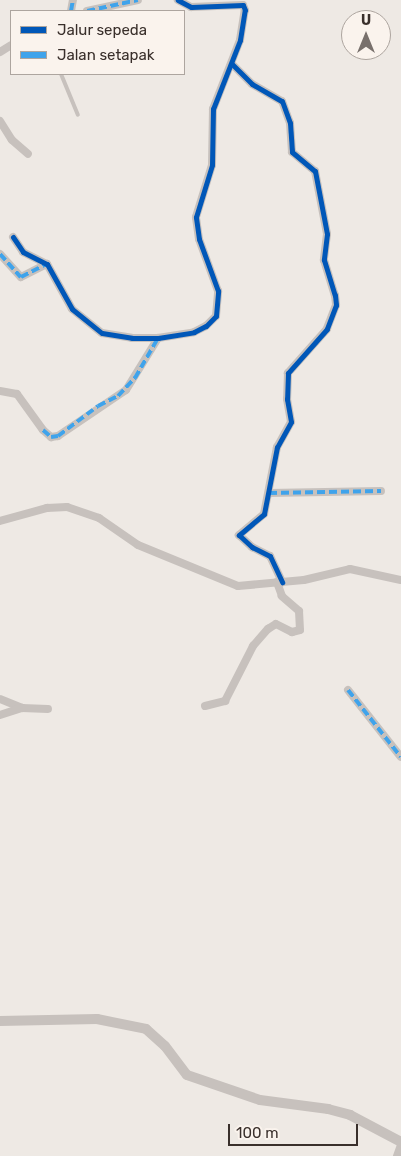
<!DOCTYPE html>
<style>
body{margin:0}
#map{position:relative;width:401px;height:1156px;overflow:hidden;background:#eee9e4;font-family:Rubik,sans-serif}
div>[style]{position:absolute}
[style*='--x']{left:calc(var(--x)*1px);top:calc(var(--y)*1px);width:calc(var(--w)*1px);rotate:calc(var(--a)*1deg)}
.service>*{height:4px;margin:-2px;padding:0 2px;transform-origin:2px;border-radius:2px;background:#c7c1bd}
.minor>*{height:8px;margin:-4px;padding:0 4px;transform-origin:4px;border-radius:4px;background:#c7c1bd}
.tertiary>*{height:10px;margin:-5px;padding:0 5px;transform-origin:5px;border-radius:5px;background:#c7c1bd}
.quiet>*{height:4px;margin-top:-2px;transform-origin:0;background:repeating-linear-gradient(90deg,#3fa3eb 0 8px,transparent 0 12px)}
.cycleway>*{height:5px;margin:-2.5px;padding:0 2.5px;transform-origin:2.5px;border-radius:2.5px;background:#0057b8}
span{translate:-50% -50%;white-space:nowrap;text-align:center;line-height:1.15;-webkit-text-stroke:4.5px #faf3ed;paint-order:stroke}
.legend{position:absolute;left:10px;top:10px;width:175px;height:65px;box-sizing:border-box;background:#faf3ed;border:1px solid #ada59f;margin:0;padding:6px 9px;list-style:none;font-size:15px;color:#392f2b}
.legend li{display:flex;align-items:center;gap:10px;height:25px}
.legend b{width:25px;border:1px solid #ada59f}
.north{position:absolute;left:341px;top:10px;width:50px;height:50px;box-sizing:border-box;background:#faf3ed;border:1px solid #ada59f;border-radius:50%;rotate:0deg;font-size:14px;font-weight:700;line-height:20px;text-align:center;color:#392f2b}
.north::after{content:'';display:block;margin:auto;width:18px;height:22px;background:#78706c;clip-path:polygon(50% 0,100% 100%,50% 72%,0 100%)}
.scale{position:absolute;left:228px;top:1124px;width:130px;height:22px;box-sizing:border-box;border:2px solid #392f2b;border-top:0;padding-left:6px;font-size:15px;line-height:18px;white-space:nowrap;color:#392f2b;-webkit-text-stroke:4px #faf3ed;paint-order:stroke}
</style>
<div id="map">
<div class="service">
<div style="--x:61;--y:74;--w:44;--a:67.5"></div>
</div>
<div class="minor">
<div style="--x:71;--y:11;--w:11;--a:-80"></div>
<div style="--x:87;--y:11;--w:52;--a:-12.2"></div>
<div style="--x:0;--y:52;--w:13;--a:-32"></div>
<div style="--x:232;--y:64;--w:28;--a:45"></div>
<div style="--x:252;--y:84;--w:34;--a:30"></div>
<div style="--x:282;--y:101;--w:23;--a:70"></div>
<div style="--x:290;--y:123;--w:29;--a:86"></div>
<div style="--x:292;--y:152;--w:30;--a:40"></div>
<div style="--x:315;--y:171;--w:64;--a:79.2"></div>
<div style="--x:327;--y:234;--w:26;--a:97"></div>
<div style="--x:324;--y:260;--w:37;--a:73"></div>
<div style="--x:335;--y:295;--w:10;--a:84"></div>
<div style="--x:336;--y:305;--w:26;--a:111"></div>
<div style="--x:327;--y:329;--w:59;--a:131.6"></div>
<div style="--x:288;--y:373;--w:26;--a:92"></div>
<div style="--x:287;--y:399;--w:23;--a:80"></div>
<div style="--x:291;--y:422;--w:29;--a:119"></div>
<div style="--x:277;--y:447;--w:68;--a:101"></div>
<div style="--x:264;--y:514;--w:33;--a:140"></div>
<div style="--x:239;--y:535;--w:18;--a:43"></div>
<div style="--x:252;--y:547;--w:20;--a:27"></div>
<div style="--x:270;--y:556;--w:29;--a:65"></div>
<div style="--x:0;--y:121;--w:22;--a:58"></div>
<div style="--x:12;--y:140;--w:21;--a:41"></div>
<div style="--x:13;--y:237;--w:18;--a:56"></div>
<div style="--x:23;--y:252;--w:27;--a:27"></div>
<div style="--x:47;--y:264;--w:51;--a:60.9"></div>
<div style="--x:72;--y:309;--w:38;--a:39"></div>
<div style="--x:102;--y:333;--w:30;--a:9"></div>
<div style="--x:132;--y:338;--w:26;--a:0"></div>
<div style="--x:158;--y:338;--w:36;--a:-9"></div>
<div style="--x:194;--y:332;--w:13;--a:-27"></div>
<div style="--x:206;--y:326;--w:14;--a:-45"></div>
<div style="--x:216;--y:316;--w:25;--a:-85"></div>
<div style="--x:218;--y:291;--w:55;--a:-110.1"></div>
<div style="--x:199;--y:239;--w:22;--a:-98"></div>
<div style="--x:196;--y:217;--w:54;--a:-72.9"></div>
<div style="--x:212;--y:165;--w:56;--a:-89"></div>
<div style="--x:213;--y:109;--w:74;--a:-68.6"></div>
<div style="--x:240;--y:40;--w:30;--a:-81"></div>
<div style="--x:245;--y:10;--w:5;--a:-112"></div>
<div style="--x:243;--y:5;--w:52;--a:177.8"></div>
<div style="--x:191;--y:7;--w:15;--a:-152"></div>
<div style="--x:0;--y:254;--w:31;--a:48"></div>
<div style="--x:21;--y:277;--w:29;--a:-27"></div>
<div style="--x:0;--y:391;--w:17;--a:10"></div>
<div style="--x:17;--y:394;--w:44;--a:54.2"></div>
<div style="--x:43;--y:430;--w:11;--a:41"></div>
<div style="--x:51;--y:437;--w:7;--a:-8"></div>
<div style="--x:58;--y:436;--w:82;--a:-34.1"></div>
<div style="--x:126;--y:390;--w:61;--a:-58.4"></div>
<div style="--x:269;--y:493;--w:112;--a:-1"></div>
<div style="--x:0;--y:521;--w:49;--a:-15.5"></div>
<div style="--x:47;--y:508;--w:20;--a:-3"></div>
<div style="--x:67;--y:507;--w:34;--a:19"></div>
<div style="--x:99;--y:518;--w:47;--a:34.7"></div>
<div style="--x:138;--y:545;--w:108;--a:22.3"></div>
<div style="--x:238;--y:586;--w:66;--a:-5.2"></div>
<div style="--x:304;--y:580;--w:47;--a:-13.4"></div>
<div style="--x:350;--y:569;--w:52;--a:12.2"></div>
<div style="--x:348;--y:690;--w:85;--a:51.7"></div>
<div style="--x:0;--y:699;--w:24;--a:22"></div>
<div style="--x:22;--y:708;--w:26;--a:2"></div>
<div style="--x:205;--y:706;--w:21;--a:-14"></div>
<div style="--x:225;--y:701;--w:62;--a:-63"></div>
<div style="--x:253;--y:646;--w:23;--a:-49"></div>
<div style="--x:268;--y:629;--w:9;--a:-32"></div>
<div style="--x:276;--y:624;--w:18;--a:27"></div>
<div style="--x:292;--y:632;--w:8;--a:-14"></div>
<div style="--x:300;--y:630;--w:19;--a:-93"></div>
<div style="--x:299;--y:611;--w:23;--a:-139"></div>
<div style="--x:282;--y:596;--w:15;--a:-110"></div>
<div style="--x:0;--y:715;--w:23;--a:-18"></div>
<div style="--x:397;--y:1156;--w:12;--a:-70"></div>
</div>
<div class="tertiary">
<div style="--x:0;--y:1021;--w:97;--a:-1.2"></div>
<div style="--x:97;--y:1019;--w:50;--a:11.5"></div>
<div style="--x:146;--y:1029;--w:25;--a:42"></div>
<div style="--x:165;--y:1046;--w:36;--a:53"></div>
<div style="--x:187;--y:1075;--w:77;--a:18.9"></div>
<div style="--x:260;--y:1100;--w:69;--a:7.5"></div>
<div style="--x:328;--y:1109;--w:23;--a:15"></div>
<div style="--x:350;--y:1115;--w:58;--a:27.9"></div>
</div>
<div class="quiet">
<div style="--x:71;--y:11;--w:11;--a:-80"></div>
<div style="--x:87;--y:11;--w:52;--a:-12.2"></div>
<div style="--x:0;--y:254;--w:31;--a:48"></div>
<div style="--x:21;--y:277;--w:29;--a:-27"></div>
<div style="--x:43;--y:430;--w:11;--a:41"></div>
<div style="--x:51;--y:437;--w:7;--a:-8"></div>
<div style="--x:58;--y:436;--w:50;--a:-36.9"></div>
<div style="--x:98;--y:406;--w:22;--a:-27"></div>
<div style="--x:118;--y:396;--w:25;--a:-47"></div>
<div style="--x:135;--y:378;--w:46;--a:-60.1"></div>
<div style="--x:269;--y:493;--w:112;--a:-1"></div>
<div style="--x:348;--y:690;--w:85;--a:51.7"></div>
</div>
<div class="cycleway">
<div style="--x:232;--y:64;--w:28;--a:45"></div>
<div style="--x:252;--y:84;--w:34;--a:30"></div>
<div style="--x:282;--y:101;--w:23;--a:70"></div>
<div style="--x:290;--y:123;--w:29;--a:86"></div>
<div style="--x:292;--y:152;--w:30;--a:40"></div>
<div style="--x:315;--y:171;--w:64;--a:79.2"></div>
<div style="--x:327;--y:234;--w:26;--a:97"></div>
<div style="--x:324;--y:260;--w:37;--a:73"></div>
<div style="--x:335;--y:295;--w:10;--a:84"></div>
<div style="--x:336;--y:305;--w:26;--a:111"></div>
<div style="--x:327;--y:329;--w:59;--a:131.6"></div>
<div style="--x:288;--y:373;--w:26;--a:92"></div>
<div style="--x:287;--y:399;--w:23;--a:80"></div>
<div style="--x:291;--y:422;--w:29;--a:119"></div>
<div style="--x:277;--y:447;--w:68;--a:101"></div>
<div style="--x:264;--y:514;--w:33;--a:140"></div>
<div style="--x:239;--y:535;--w:18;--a:43"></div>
<div style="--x:252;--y:547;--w:20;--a:27"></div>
<div style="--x:270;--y:556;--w:29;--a:65"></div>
<div style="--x:13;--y:237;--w:18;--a:56"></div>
<div style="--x:23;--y:252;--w:27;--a:27"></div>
<div style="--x:47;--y:264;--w:51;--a:60.9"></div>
<div style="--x:72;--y:309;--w:38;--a:39"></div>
<div style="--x:102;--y:333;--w:30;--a:9"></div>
<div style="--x:132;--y:338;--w:26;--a:0"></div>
<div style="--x:158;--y:338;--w:36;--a:-9"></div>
<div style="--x:194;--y:332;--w:13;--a:-27"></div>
<div style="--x:206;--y:326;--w:14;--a:-45"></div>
<div style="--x:216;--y:316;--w:25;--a:-85"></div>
<div style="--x:218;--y:291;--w:55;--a:-110.1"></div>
<div style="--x:199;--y:239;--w:22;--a:-98"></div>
<div style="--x:196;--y:217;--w:54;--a:-72.9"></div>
<div style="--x:212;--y:165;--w:56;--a:-89"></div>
<div style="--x:213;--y:109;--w:74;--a:-68.6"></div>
<div style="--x:240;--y:40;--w:30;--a:-81"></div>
<div style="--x:245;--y:10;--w:5;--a:-112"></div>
<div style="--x:243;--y:5;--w:52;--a:177.8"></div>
<div style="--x:191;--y:7;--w:15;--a:-152"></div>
</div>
<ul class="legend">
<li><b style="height:6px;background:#0057b8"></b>Jalur sepeda</li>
<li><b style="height:6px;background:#3fa3eb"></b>Jalan setapak</li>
</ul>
<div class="north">U</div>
<div class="scale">100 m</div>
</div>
